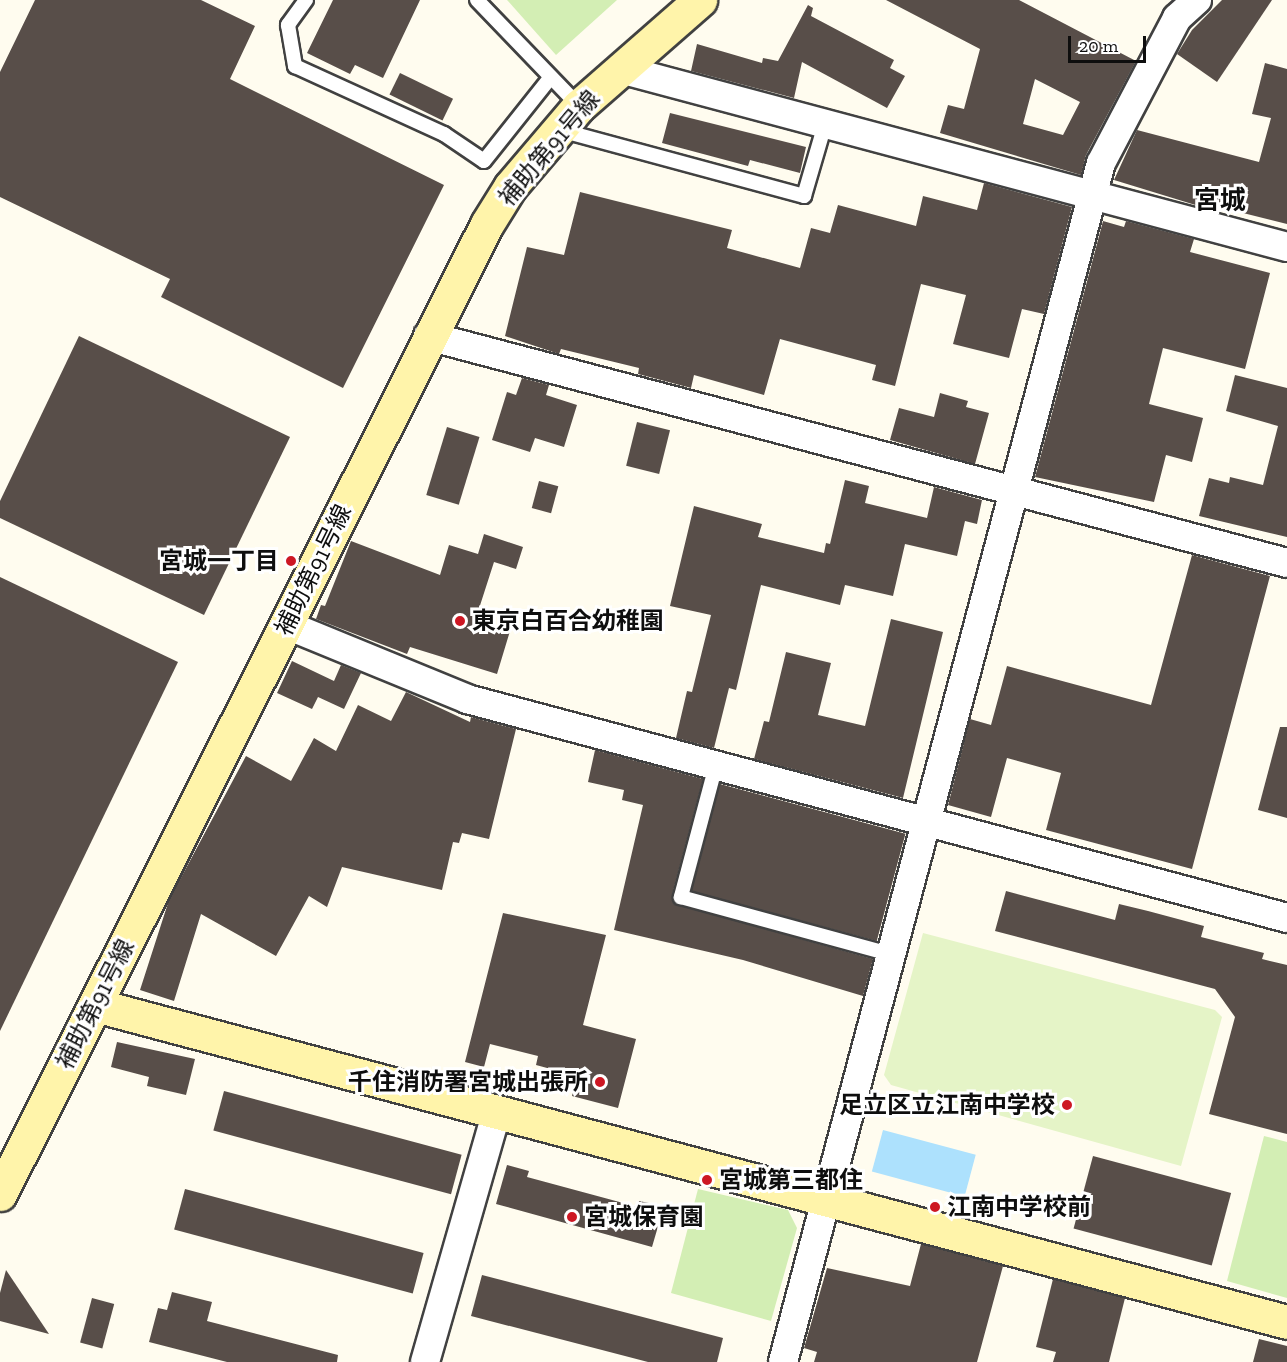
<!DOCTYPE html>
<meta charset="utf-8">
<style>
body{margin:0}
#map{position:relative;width:1287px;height:1362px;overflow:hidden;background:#fffcef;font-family:"Zilla Slab","Noto Sans JP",serif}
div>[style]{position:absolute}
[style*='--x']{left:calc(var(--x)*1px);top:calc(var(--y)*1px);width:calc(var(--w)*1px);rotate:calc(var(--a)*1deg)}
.green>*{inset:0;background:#d3eeb4}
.pitch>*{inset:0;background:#e5f4c7}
.water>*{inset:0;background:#ade1fd;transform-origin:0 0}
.building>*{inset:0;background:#584e49;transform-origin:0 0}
.roads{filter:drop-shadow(2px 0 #414141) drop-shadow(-2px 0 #414141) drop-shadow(0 2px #414141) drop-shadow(0 -2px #414141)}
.lane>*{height:14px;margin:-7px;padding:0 7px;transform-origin:7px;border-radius:7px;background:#fff}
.street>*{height:28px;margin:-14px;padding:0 14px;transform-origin:14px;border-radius:14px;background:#fff}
.secondary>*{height:33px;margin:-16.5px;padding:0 16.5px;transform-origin:16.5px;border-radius:16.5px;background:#fff4aa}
.dots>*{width:16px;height:16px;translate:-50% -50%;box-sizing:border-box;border:3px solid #fff;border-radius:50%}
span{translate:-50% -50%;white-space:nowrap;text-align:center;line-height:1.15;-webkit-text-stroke:6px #fff;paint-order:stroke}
.street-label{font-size:24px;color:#0e0e0e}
.poi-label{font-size:24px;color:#0e0e0e;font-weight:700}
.right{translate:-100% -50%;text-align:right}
.left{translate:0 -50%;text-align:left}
.neighbourhood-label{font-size:26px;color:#0e0e0e;font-weight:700}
.scale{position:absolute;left:1068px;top:36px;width:78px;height:27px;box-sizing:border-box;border:3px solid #0e0e0e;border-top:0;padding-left:8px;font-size:18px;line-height:21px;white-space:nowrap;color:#0e0e0e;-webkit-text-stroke:4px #fff;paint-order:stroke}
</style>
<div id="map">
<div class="green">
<div style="clip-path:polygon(507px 0,617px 0,556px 55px)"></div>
<div style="clip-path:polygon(1264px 1136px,1287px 1142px,1287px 1298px,1227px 1281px)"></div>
<div style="clip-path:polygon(698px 1189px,788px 1210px,797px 1228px,771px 1321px,671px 1293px)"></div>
</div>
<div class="pitch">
<div style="clip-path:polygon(923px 933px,1215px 1010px,1222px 1017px,1181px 1166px,891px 1085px,884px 1075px)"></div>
</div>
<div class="water">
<div style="left:883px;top:1130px;width:96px;height:43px;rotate:15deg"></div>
</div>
<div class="building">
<div style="clip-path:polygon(35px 0,201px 0,255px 26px,230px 79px,444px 185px,343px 388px,161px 297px,170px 279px,0 197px,0 72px)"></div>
<div style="clip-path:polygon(333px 0,420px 0,383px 78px,355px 65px,350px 74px,307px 53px)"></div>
<div style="clip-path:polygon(evenodd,886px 0,1019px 0,1136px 61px,1086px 155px,1081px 175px,940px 133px,948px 105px,964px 109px,980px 49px,886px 0,1035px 79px,1080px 102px,1063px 135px,1023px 124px,1035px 79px)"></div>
<div style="clip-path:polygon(1222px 0,1272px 0,1217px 82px,1177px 54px,1192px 30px)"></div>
<div style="clip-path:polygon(808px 5px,813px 8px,811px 16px,894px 60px,890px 68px,905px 76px,887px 108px,802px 62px,794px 98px,691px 71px,697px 44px,762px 63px,763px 58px,778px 61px)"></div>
<div style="clip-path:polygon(1265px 63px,1287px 69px,1287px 224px,1203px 203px,1202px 207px,1114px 180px,1137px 130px,1259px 162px,1271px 118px,1252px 114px)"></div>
<div style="left:400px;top:73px;width:59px;height:24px;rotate:26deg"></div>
<div style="clip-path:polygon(670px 113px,806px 147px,800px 173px,750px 160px,748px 166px,662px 143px)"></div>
<div style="clip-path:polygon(984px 183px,1072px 207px,1044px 314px,1022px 309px,1009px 358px,953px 344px,966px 295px,921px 284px,895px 386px,872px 380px,876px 365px,780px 339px,764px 395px,694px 375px,691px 388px,638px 374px,639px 368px,561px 349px,559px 354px,505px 336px,527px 247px,564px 255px,580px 192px,732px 230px,727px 248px,800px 268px,811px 228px,830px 233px,838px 205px,916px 226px,923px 196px,977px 210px)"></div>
<div style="clip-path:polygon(1103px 221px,1124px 227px,1126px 221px,1194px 239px,1190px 252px,1270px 273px,1245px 369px,1163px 348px,1149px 404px,1203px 418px,1192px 462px,1166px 455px,1154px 502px,1035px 477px)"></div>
<div style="clip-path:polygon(79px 336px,290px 437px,204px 615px,0 518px,0 501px)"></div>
<div style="clip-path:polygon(1235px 375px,1287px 388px,1287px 537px,1199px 516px,1209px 478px,1229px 483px,1230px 477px,1263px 485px,1278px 426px,1226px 411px)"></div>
<div style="clip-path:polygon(522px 378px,549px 385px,546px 395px,577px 405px,564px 447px,535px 438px,530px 452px,492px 440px,507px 392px,516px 395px)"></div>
<div style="clip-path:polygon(940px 393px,968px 401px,966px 407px,989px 413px,975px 464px,890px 440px,899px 408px,934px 417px)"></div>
<div style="left:637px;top:422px;width:34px;height:45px;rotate:14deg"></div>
<div style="left:447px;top:427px;width:34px;height:71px;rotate:17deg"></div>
<div style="clip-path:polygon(845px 480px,869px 486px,865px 503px,927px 518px,934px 487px,982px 500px,977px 524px,965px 521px,957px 556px,905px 544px,893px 596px,845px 585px,840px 605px,761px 585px,736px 690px,729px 688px,714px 748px,676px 738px,687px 691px,692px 692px,711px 615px,670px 606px,694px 506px,762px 524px,758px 537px,824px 553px,826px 543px,830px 544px)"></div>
<div style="left:539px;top:481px;width:20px;height:28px;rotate:15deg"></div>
<div style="clip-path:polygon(484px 534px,523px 547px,516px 569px,494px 562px,475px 621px,510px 631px,497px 674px,410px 647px,407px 654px,316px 619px,321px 605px,325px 606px,351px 541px,440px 575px,449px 545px,478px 554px)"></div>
<div style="clip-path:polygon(1192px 555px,1270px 576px,1192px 869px,1046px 830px,1061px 773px,1007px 758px,991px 817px,948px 805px,970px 719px,991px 725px,1007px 666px,1151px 705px)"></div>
<div style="clip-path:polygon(0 577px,178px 662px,0 1031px)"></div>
<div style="clip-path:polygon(891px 619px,943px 632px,903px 798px,754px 759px,764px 721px,769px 722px,786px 652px,831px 663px,818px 715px,865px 726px)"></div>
<div style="clip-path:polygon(292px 661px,334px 681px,341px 665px,361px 673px,344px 709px,318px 697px,312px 709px,277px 693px)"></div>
<div style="clip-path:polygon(406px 692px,470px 722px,471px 717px,516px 729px,489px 839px,462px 833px,459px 843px,453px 842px,442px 890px,342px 867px,327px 907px,309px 896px,276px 956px,201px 914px,174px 1001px,140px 990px,169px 900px,246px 756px,291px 781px,314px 738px,336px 751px,358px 705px,391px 721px)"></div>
<div style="clip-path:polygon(1280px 727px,1287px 727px,1287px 818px,1258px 810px)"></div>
<div style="clip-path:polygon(595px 750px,703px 779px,672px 895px,675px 904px,873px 959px,863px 996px,743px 960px,614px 930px,643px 805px,622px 800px,624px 790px,588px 782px)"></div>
<div style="left:720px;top:784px;width:192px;height:111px;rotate:15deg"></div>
<div style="clip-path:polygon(1006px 891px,1115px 920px,1119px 904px,1148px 911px,1204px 926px,1201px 937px,1264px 953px,1262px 959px,1287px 965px,1287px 1134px,1209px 1114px,1235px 1017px,1215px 989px,995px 931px)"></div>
<div style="clip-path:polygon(503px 913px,606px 935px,583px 1025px,636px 1039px,618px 1108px,572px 1096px,577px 1076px,536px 1065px,538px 1056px,490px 1044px,484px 1067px,465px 1062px)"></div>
<div style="clip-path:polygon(117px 1042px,195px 1059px,186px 1095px,147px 1086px,149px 1077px,111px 1067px)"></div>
<div style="left:224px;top:1091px;width:246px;height:41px;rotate:15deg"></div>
<div style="left:1093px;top:1156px;width:143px;height:75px;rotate:15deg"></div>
<div style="clip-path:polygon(507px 1165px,529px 1171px,527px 1177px,638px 1207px,639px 1201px,664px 1206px,652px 1247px,496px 1204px)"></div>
<div style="left:185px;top:1189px;width:247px;height:42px;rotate:15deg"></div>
<div style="clip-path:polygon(921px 1244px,1003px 1266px,977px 1362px,814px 1362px,817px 1352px,804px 1348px,827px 1268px,910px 1286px)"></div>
<div style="clip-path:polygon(6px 1270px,49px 1334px,0 1321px,0 1293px)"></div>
<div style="clip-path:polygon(482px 1275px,723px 1338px,717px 1362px,648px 1362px,471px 1316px)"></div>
<div style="clip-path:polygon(1053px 1279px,1125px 1298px,1109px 1362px,1053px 1362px,1056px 1352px,1036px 1347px)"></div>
<div style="clip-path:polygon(172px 1292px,212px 1302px,207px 1321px,338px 1355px,337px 1362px,227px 1362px,149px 1342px,158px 1308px,167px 1310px)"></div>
<div style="left:92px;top:1298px;width:23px;height:46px;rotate:15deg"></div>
<div style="clip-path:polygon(1259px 1339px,1287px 1346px,1287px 1362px,1253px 1362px)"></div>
</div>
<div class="roads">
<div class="lane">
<div style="--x:306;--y:0;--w:31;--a:126"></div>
<div style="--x:288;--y:25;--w:42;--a:80.3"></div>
<div style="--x:295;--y:66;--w:164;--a:24.5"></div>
<div style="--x:444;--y:134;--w:48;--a:34"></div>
<div style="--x:484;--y:161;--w:106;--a:-51.5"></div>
<div style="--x:477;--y:0;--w:147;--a:46.1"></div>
<div style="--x:560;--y:130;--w:253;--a:15.1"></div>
<div style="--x:804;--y:196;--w:75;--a:-73.7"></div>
<div style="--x:716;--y:765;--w:137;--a:104.9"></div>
<div style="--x:681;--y:897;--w:216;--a:15.3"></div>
</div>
<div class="street">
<div style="--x:620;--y:69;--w:690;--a:14.94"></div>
<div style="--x:428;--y:336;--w:888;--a:14.8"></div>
<div style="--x:287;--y:625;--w:195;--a:22.3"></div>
<div style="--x:467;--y:699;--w:849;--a:14.95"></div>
<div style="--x:425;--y:1362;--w:261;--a:-74"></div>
<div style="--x:783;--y:1362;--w:1240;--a:-75.15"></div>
<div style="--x:1101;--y:163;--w:164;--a:-62.3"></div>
<div style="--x:1177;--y:18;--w:27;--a:-42"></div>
</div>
<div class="secondary">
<div style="--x:95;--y:1005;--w:1233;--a:14.89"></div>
<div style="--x:0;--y:1194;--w:1085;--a:-63.34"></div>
<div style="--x:487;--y:224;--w:44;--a:-58.1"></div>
<div style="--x:510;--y:187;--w:106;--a:-49.6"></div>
<div style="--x:579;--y:106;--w:161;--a:-41.2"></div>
</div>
</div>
<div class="dots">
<div style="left:291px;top:561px;background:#cd1723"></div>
<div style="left:460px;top:621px;background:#cd1723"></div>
<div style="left:600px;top:1082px;background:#cd1723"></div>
<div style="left:1067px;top:1105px;background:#cd1723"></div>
<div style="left:707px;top:1180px;background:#cd1723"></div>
<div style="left:935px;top:1207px;background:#cd1723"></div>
<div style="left:572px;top:1217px;background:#cd1723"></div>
</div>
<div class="street-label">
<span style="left:549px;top:148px;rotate:-50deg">補助第91号線</span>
<span style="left:313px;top:570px;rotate:-64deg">補助第91号線</span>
<span style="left:95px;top:1004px;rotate:-63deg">補助第91号線</span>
</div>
<div class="poi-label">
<span class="right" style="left:279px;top:561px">宮城一丁目</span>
<span class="left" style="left:472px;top:621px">東京白百合幼稚園</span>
<span class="right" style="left:588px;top:1082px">千住消防署宮城出張所</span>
<span class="right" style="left:1055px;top:1105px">足立区立江南中学校</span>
<span class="left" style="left:719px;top:1180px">宮城第三都住</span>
<span class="left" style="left:947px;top:1207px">江南中学校前</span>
<span class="left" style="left:584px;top:1217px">宮城保育園</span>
</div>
<div class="neighbourhood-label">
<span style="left:1220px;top:201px">宮城</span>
</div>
<div class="scale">20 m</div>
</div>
